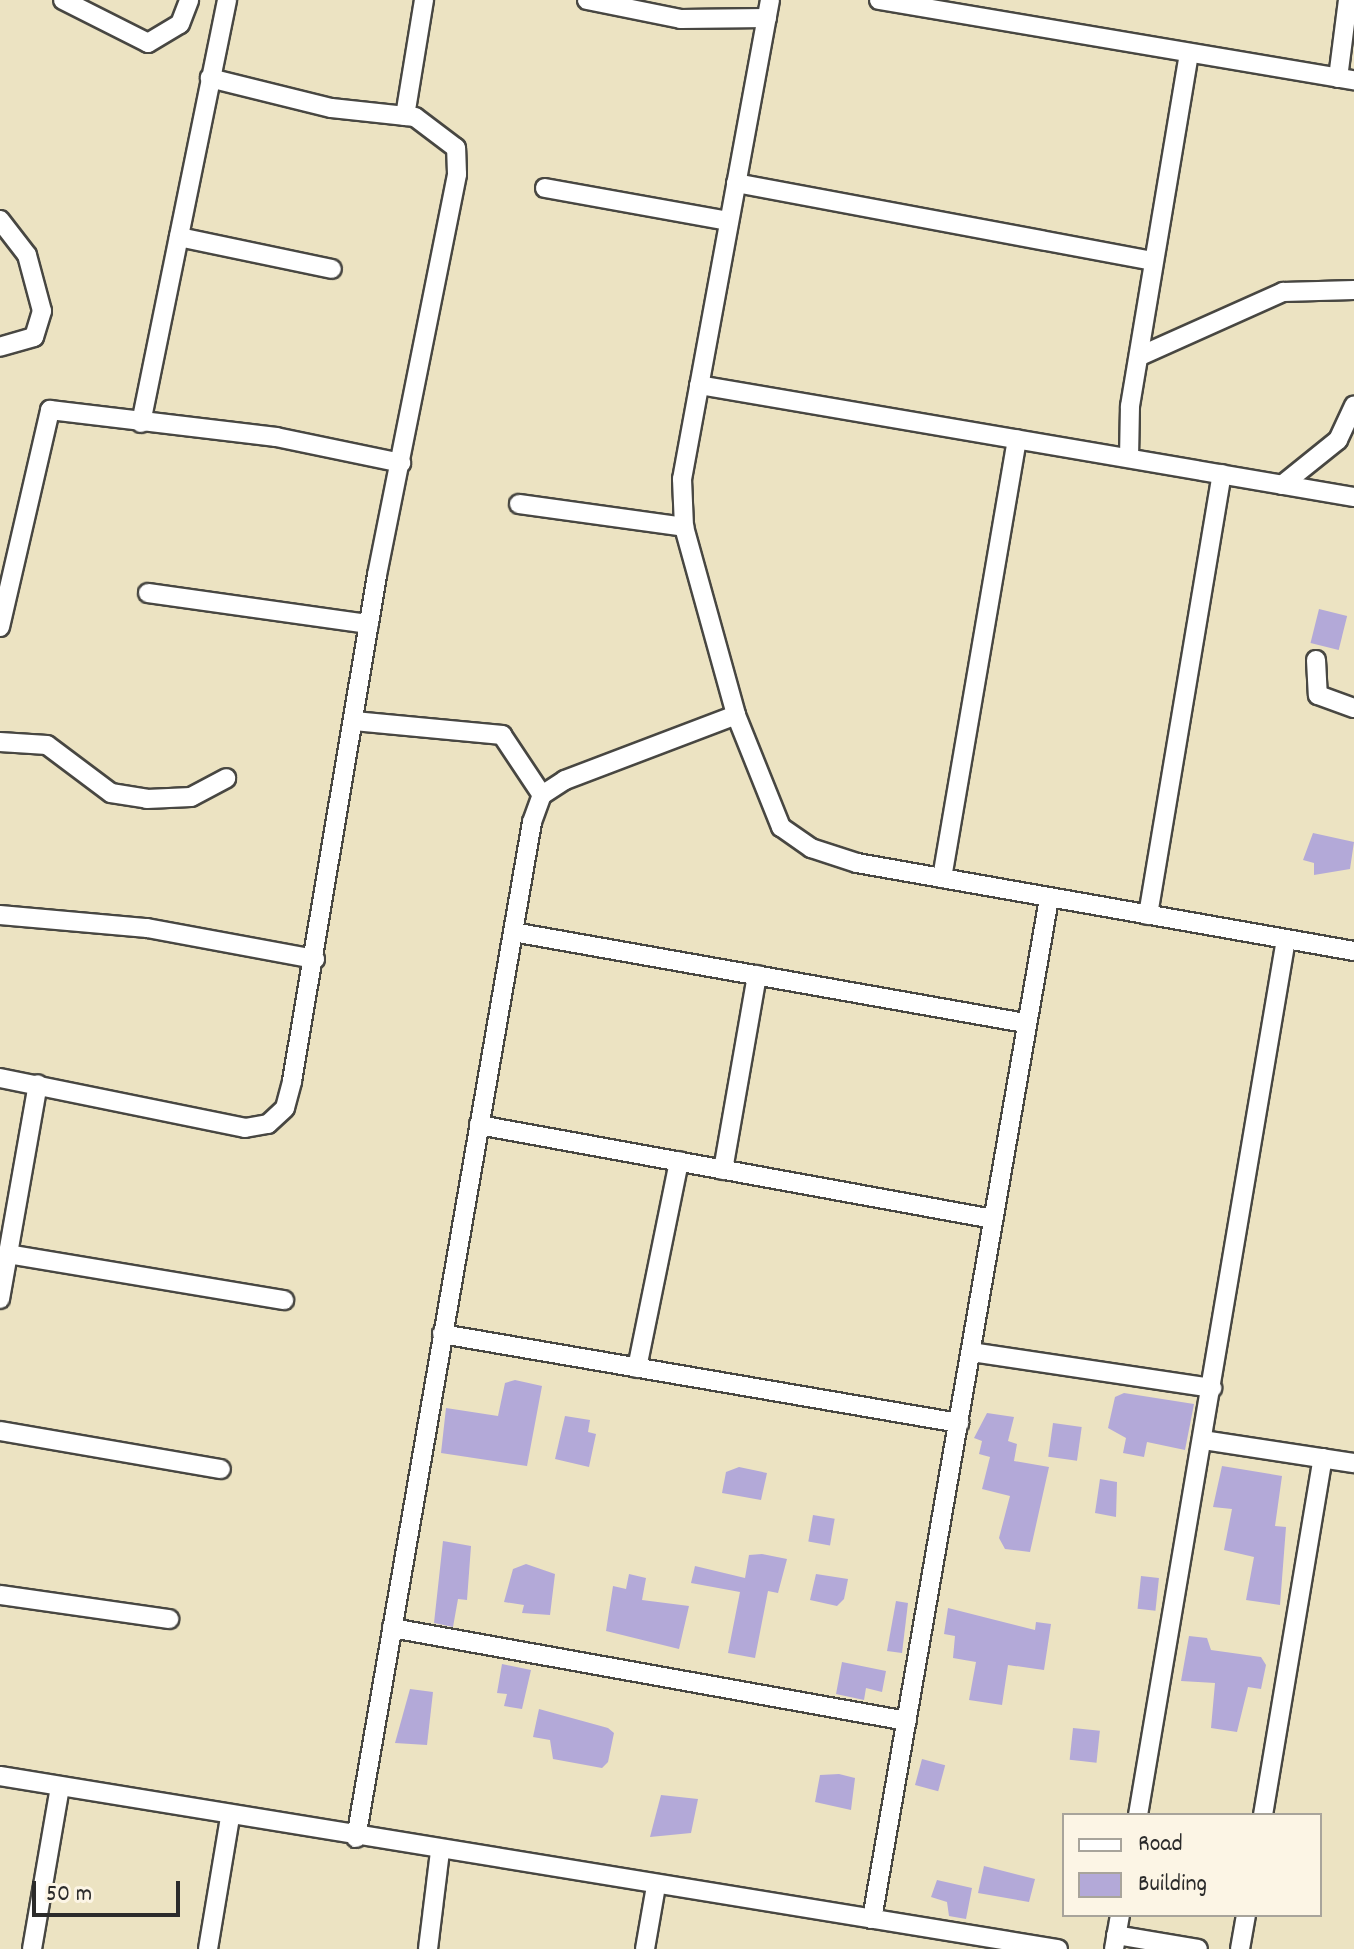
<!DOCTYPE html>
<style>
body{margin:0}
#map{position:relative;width:1354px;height:1949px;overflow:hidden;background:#ece3c2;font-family:Dekko,sans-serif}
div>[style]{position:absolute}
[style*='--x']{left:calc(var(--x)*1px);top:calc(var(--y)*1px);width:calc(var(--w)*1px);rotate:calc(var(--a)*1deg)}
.building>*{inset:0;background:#b3a9d8;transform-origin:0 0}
.roads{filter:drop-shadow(2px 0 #484742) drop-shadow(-2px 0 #484742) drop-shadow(0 2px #484742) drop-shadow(0 -2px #484742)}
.minor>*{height:18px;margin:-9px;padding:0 9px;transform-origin:9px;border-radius:9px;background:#fff}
span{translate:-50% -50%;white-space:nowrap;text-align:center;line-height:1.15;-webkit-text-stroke:8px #fcf5e5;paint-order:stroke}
.legend{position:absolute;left:1062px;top:1813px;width:260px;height:104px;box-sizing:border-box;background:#fcf5e5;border:2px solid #a8a49b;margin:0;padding:10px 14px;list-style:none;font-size:24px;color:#2b2b2b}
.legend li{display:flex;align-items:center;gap:16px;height:40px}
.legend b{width:40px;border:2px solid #a8a49b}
.scale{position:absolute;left:32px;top:1881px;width:148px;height:36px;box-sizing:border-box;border:4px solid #2b2b2b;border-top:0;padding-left:10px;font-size:24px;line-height:28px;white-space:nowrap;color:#2b2b2b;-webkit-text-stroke:6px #fcf5e5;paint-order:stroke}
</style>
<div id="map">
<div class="building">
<div style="left:1319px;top:609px;width:29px;height:35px;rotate:14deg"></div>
<div style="clip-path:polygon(1313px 833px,1354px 842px,1350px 869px,1314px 875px,1314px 863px,1303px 860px)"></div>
<div style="clip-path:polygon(515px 1380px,542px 1386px,527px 1466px,441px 1453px,446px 1408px,498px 1416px,505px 1383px)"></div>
<div style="clip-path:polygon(1124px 1393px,1194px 1404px,1185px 1450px,1147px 1442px,1144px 1457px,1123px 1453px,1126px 1438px,1108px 1428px,1115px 1397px)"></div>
<div style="clip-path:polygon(987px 1413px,1014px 1417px,1008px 1441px,1017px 1444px,1014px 1461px,1049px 1467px,1030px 1552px,1005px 1549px,999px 1538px,1010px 1496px,982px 1489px,990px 1457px,979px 1454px,982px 1441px,974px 1438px)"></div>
<div style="clip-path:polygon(565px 1416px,590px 1420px,588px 1432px,596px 1434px,589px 1467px,555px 1459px)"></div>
<div style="left:1053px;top:1423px;width:29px;height:34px;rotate:8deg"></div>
<div style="clip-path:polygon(1222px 1466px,1282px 1476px,1275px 1526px,1286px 1527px,1280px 1605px,1246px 1600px,1254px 1557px,1224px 1550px,1232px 1509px,1213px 1507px)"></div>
<div style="clip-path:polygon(739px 1467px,767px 1473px,761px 1500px,722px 1493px,726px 1472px)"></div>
<div style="clip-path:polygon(1100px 1479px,1117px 1482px,1116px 1517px,1095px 1513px)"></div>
<div style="left:813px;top:1515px;width:22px;height:27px;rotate:10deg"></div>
<div style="clip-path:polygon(443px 1541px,471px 1546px,467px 1600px,458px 1599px,453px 1627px,434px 1623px)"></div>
<div style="clip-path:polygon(762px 1554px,787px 1559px,778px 1593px,768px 1591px,755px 1658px,728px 1653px,740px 1592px,691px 1583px,695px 1566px,745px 1578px,749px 1555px)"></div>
<div style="clip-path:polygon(526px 1564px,555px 1574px,550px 1615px,522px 1613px,524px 1605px,504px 1602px,513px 1569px)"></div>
<div style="clip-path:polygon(629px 1574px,646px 1578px,642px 1600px,689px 1606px,679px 1649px,606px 1631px,613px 1586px,626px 1589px)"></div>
<div style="clip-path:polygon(816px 1574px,848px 1579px,844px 1599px,837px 1606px,810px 1600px)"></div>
<div style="left:1141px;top:1576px;width:18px;height:33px;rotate:6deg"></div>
<div style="clip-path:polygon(896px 1601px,908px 1603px,902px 1653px,887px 1651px)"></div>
<div style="clip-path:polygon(948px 1608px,1035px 1630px,1036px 1622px,1051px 1624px,1044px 1670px,1008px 1665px,1002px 1705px,969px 1700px,976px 1662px,953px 1658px,955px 1636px,944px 1634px)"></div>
<div style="clip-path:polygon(1189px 1636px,1207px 1638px,1211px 1650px,1261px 1657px,1266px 1665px,1261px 1689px,1248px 1687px,1237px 1732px,1211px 1728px,1215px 1683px,1181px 1681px)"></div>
<div style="clip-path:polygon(842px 1662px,886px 1671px,882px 1692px,866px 1688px,864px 1700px,836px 1694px)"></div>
<div style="clip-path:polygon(502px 1664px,531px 1670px,522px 1709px,504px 1706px,507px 1694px,497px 1693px)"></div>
<div style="clip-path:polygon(410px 1689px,433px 1692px,427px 1745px,395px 1743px)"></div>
<div style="clip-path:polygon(539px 1709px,608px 1728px,614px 1733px,608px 1762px,602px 1768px,553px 1759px,550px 1740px,533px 1737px)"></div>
<div style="left:1073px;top:1728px;width:27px;height:32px;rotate:6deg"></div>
<div style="left:922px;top:1759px;width:24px;height:27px;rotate:15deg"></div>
<div style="clip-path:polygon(839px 1774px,855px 1778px,851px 1810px,815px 1802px,820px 1775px)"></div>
<div style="clip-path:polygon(661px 1795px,698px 1799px,691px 1833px,650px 1837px)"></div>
<div style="clip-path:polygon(984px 1866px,1035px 1879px,1029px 1902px,978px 1893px)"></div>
<div style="clip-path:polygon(937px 1880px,972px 1888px,966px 1919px,949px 1916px,947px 1902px,931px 1897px)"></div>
</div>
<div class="roads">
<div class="minor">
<div style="--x:63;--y:0;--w:95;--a:26.8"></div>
<div style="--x:148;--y:43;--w:37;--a:-31"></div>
<div style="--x:180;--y:24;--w:26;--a:-69"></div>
<div style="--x:587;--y:0;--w:96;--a:11.4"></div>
<div style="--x:681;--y:19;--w:86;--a:-0.7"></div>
<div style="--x:770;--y:0;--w:487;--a:100.4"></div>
<div style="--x:682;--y:479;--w:48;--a:87.6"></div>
<div style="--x:684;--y:527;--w:195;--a:74.5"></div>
<div style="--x:736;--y:715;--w:121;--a:68.1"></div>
<div style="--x:781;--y:827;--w:37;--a:35"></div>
<div style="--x:811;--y:848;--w:48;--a:18.1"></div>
<div style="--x:857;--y:863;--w:505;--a:10.04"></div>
<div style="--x:879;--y:0;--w:482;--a:9.6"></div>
<div style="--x:1338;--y:78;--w:79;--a:-82.7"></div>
<div style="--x:405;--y:116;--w:118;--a:-80.7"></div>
<div style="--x:736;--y:183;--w:424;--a:10.6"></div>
<div style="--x:545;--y:188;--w:187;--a:10.2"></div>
<div style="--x:0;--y:220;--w:44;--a:52.4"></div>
<div style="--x:27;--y:255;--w:58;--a:75"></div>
<div style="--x:42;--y:311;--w:27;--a:107"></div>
<div style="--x:34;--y:337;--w:35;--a:164"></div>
<div style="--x:179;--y:237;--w:156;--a:11.8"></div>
<div style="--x:1140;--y:356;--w:157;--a:-24.1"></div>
<div style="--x:1283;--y:292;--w:71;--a:-1.6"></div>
<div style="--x:699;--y:385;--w:665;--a:9.7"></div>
<div style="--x:141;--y:423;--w:432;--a:-78.5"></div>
<div style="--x:1129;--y:458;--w:52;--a:-88.9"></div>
<div style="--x:1130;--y:406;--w:357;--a:-80.5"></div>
<div style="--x:1282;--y:485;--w:72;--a:-38.8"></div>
<div style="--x:1338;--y:440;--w:38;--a:-65"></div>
<div style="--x:519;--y:504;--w:167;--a:7.9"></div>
<div style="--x:148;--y:593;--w:223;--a:8"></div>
<div style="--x:0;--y:627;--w:223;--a:-77"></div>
<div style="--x:50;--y:410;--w:228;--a:6.8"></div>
<div style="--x:276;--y:437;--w:128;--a:11.7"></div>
<div style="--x:1316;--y:660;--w:35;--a:87"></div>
<div style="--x:1318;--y:695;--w:38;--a:20"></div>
<div style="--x:354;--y:721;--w:149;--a:5.4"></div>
<div style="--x:502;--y:735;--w:72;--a:56.3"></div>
<div style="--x:0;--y:742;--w:47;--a:3.7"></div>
<div style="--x:47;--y:745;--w:80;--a:36.9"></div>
<div style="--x:111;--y:793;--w:36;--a:9"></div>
<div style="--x:147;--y:799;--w:44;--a:-2.6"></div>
<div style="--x:191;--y:797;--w:40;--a:-28"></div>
<div style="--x:942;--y:878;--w:445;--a:-80.3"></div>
<div style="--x:0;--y:915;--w:148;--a:5.1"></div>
<div style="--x:147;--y:928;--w:171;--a:10.5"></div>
<div style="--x:1148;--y:915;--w:447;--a:-80.5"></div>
<div style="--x:513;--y:932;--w:520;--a:10.08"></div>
<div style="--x:0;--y:1078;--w:250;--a:11.5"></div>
<div style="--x:245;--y:1128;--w:23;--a:-10"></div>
<div style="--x:268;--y:1124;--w:23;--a:-43"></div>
<div style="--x:285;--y:1108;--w:28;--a:-75"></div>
<div style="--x:292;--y:1081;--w:513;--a:-80.46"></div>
<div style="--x:377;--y:575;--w:409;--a:-78.7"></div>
<div style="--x:457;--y:174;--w:26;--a:-92"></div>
<div style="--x:456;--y:148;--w:51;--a:-142.9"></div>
<div style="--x:415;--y:117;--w:84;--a:-173.9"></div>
<div style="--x:331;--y:108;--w:125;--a:-166.1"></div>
<div style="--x:479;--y:1125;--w:523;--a:10.36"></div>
<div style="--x:723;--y:1170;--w:198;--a:-80.1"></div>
<div style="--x:8;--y:1254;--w:280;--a:9.5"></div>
<div style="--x:0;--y:1299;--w:218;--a:-80"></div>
<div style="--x:442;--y:1334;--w:525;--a:9.77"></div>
<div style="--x:971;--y:1352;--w:244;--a:8.5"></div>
<div style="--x:637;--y:1368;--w:211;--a:-78.5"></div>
<div style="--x:0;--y:1431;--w:224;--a:9.8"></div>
<div style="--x:1203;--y:1440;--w:153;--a:8.7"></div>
<div style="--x:0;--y:1595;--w:171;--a:8.1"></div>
<div style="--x:392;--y:1628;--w:523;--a:10.24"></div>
<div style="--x:0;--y:1776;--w:1072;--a:9.29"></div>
<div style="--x:1138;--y:1815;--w:888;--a:-80.41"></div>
<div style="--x:1263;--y:1815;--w:362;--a:-80.5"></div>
<div style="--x:356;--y:1838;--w:1031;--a:-80.17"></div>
<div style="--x:532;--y:822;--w:29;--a:-70"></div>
<div style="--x:542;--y:795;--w:27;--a:-33"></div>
<div style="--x:565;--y:780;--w:183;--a:-20.8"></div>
<div style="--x:872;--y:1919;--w:1036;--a:-80.16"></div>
<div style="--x:1116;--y:1935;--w:83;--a:9.7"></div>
<div style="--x:32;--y:1949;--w:164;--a:-80.2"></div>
<div style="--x:208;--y:1949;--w:134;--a:-80.5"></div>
<div style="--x:428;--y:1949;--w:99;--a:-83"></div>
<div style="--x:645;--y:1949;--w:64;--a:-80.1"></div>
<div style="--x:1114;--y:1949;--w:35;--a:-80"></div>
<div style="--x:1240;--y:1949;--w:35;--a:-80"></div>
</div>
</div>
<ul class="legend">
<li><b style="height:10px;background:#fff"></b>Road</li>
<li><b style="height:22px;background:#b3a9d8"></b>Building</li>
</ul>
<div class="scale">50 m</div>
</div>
